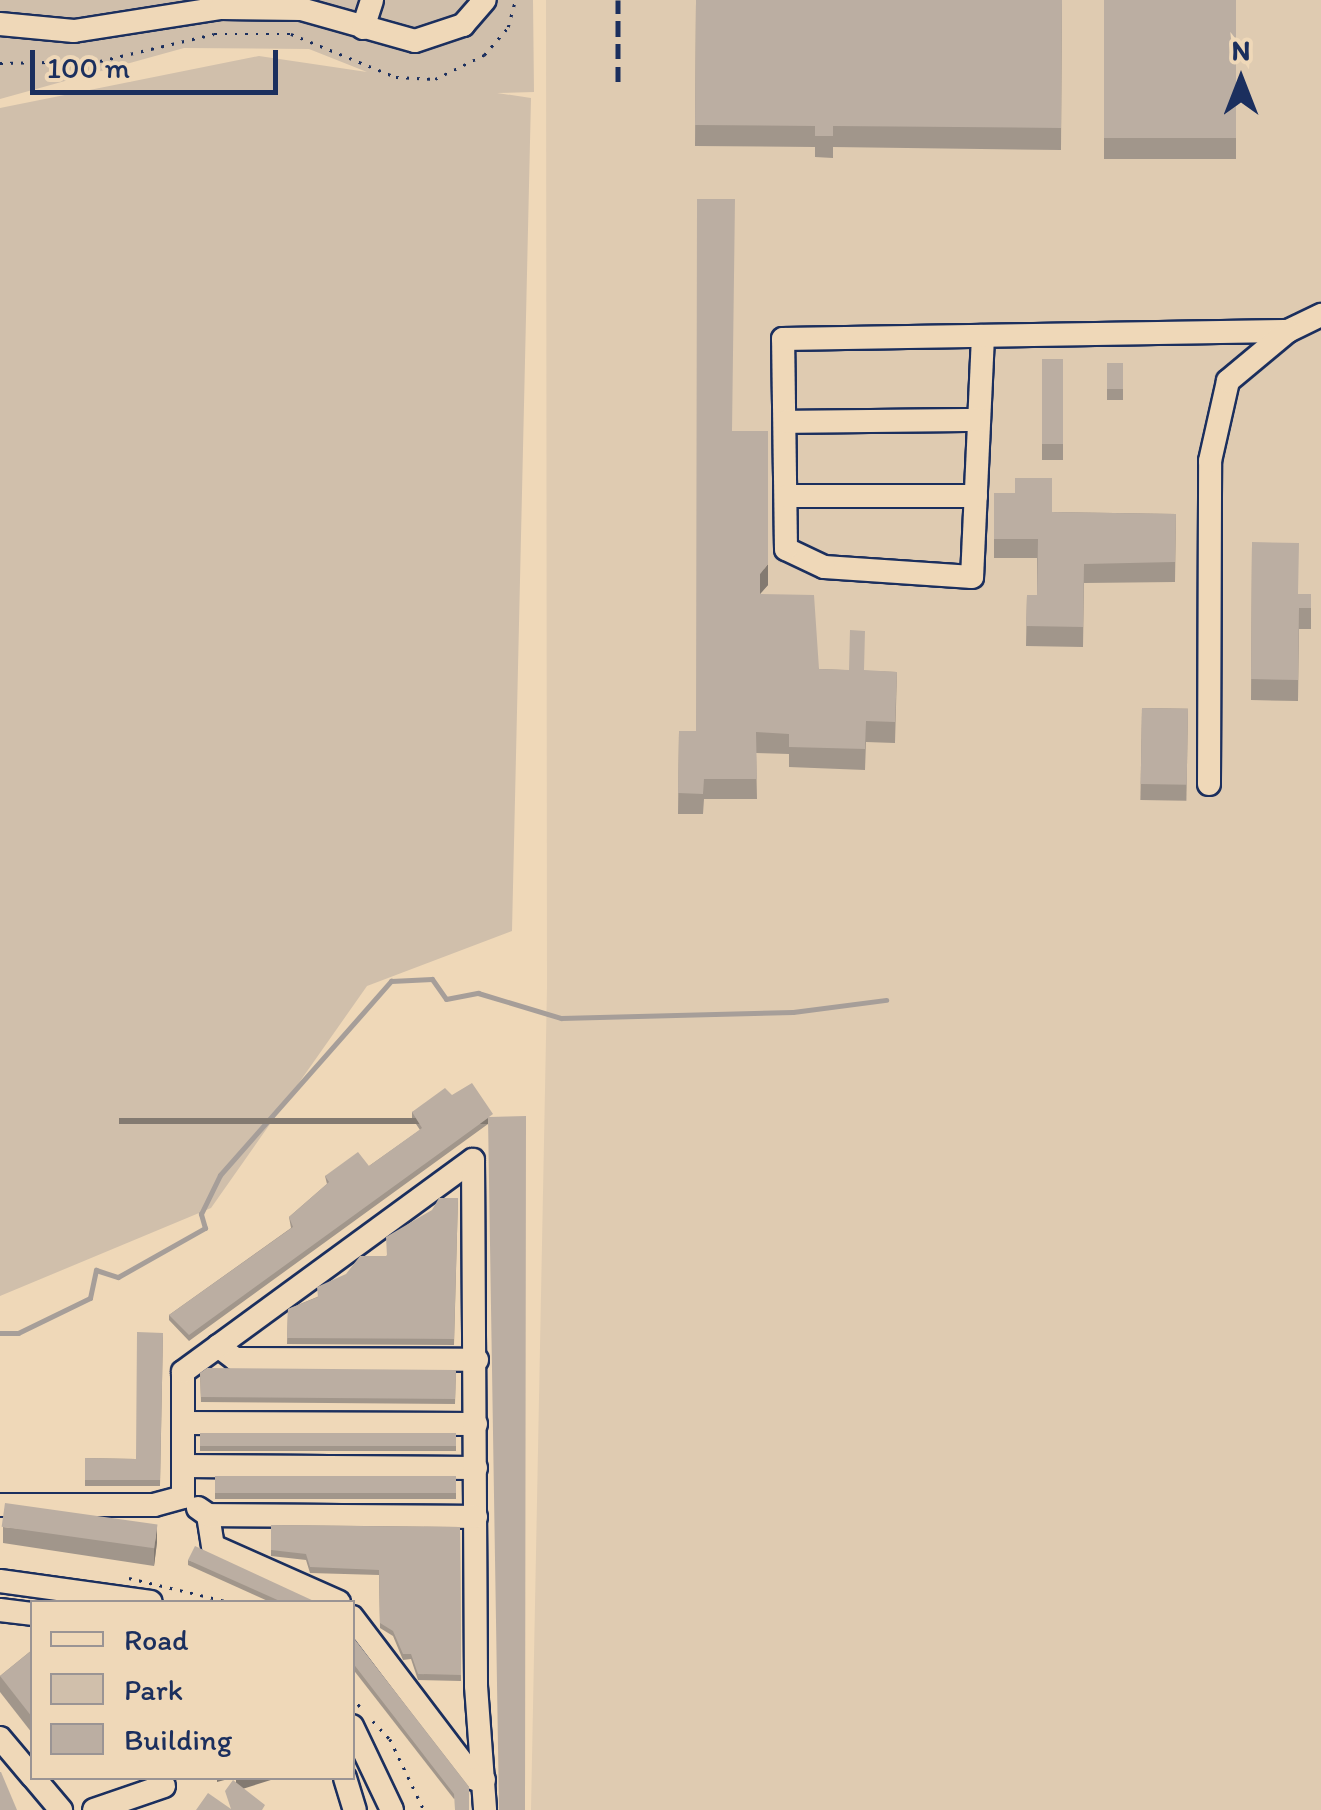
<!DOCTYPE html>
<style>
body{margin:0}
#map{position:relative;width:1321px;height:1810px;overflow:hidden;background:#efd8b8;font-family:Itim,sans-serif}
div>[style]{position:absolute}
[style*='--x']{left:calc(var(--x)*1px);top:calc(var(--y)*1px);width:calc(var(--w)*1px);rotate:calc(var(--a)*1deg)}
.built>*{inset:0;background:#dfcbb1}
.green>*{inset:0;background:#d0bfab}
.stream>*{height:5px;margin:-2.5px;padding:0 2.5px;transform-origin:2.5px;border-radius:2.5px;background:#a69e99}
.path>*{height:2.5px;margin-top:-1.25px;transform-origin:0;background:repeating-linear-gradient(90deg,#1b2f5e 0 2.5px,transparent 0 10.5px)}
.roads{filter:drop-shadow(2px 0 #1b2f5e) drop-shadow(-2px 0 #1b2f5e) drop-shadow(0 2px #1b2f5e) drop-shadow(0 -2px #1b2f5e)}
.minor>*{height:22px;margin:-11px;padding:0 11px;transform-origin:11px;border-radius:11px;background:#efd8b8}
.rail>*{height:5px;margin-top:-2.5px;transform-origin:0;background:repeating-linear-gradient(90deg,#1b2f5e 0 15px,transparent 0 23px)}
.wall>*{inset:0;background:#a1968b;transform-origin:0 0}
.shaded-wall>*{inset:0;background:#837a71;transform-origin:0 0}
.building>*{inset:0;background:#bbaea2;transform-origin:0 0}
span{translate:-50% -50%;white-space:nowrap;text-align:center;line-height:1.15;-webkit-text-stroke:8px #efd8b8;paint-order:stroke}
.legend{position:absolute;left:30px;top:1600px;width:325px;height:180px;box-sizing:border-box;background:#efd8b8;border:2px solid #9a9494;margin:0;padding:12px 18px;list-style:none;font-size:30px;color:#1b2f5e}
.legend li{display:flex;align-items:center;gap:20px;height:50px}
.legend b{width:50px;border:2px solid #9a9494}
.north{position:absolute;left:1191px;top:30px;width:100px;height:100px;-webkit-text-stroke:8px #efd8b8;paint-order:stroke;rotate:0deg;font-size:28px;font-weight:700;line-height:40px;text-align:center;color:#1b2f5e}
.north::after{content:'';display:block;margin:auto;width:35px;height:45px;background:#1b2f5e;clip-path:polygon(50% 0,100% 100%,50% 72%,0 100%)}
.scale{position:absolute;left:30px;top:50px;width:248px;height:45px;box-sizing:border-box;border:5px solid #1b2f5e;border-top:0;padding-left:12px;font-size:30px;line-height:35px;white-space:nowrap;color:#1b2f5e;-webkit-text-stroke:8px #efd8b8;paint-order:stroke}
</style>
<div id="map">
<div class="built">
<div style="clip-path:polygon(546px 0,1321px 0,1321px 1810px,531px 1810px,547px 987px)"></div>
</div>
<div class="green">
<div style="clip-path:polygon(0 0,533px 0,534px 92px,497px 93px,531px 98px,512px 931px,367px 986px,211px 1208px,0 1296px,0 108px,259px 56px,367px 72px,309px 49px,184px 48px,0 99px)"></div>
</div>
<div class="stream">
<div style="--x:0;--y:1333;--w:18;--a:0"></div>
<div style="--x:18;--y:1333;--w:80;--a:-25.9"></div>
<div style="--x:90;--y:1298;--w:29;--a:-78"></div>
<div style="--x:96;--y:1270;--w:23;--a:18"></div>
<div style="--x:118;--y:1277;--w:100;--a:-29.4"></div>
<div style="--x:205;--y:1228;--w:15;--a:-106"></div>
<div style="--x:201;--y:1214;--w:43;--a:-64"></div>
<div style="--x:220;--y:1175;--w:259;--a:-48.6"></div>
<div style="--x:391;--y:981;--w:41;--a:-2.8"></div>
<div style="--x:432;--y:979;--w:24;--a:55"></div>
<div style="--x:446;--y:999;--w:33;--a:-11"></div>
<div style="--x:478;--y:993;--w:87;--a:16.8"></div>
<div style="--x:561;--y:1018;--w:232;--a:-1.5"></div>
<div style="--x:793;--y:1012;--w:94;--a:-7.4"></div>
</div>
<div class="path">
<div style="--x:0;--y:63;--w:100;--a:-1.1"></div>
<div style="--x:100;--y:61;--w:117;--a:-13.3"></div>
<div style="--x:214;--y:34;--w:77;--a:0"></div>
<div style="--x:291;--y:34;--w:113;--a:22.3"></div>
<div style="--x:396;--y:77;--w:39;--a:3"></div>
<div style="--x:435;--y:79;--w:55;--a:-26.1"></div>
<div style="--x:484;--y:55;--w:37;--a:-49"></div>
<div style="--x:508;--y:27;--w:28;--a:-75"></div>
<div style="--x:129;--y:1578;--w:104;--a:13.4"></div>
<div style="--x:352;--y:1696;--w:15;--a:53"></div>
<div style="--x:373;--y:1721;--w:25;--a:47"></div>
<div style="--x:390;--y:1739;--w:79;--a:64.4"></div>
</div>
<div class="roads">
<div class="minor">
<div style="--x:0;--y:24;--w:74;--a:5.4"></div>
<div style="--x:74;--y:31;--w:149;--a:-8.9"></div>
<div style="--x:221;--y:8;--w:80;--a:0.7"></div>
<div style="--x:301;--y:9;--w:118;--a:15.7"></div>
<div style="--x:415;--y:41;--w:51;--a:-18.4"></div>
<div style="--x:463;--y:25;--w:33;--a:-49"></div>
<div style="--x:363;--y:28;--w:29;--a:-72"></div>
<div style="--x:983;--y:336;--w:241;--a:92.6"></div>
<div style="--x:972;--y:577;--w:148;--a:-176.1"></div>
<div style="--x:824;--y:567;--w:42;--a:-154.7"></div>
<div style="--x:786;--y:549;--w:210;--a:-90.8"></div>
<div style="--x:783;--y:339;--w:505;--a:-0.91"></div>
<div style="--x:1288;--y:331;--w:37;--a:-26"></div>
<div style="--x:785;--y:422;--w:194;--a:-0.6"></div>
<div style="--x:786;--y:496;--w:190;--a:0"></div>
<div style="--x:1209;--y:784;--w:323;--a:-89.8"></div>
<div style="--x:1210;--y:461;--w:82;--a:-77.3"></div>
<div style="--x:1228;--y:381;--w:78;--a:-39.8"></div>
<div style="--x:218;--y:1346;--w:21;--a:37"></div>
<div style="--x:235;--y:1359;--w:242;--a:0.2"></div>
<div style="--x:183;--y:1423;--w:293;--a:0.2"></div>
<div style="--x:183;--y:1466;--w:293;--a:0.4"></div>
<div style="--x:183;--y:1497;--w:125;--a:-90"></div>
<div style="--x:183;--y:1372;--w:359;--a:-36.2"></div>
<div style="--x:473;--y:1160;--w:526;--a:89.67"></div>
<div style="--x:476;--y:1686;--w:124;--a:85.8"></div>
<div style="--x:0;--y:1505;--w:154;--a:0"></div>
<div style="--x:154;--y:1505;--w:30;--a:-15"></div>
<div style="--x:198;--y:1508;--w:12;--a:35"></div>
<div style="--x:208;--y:1515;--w:31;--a:81"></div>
<div style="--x:213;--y:1546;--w:138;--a:24"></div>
<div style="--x:208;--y:1515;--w:268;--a:0.4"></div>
<div style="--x:0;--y:1581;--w:152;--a:7.9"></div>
<div style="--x:0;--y:1610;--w:32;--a:7"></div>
<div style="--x:352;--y:1617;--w:203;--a:52.8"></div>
<div style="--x:475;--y:1779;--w:9;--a:6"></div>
<div style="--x:352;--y:1726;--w:93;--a:64.5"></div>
<div style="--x:0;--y:1738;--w:50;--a:49.9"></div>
<div style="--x:34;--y:1778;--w:42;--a:49.8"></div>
<div style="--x:345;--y:1778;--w:34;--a:73"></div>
<div style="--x:94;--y:1810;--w:74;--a:-18.9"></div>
</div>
</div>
<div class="rail">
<div style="--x:618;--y:82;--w:82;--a:-90"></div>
</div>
<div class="wall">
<div style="clip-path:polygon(696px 0,1062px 0,1061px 150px,833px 147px,833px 158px,815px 157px,815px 147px,695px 146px)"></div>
<div style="left:1104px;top:0;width:132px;height:159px"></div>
<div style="left:1042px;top:359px;width:21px;height:101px"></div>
<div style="left:1107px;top:363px;width:16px;height:37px"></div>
<div style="clip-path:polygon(732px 431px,768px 585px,760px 594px,819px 669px,897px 672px,895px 743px,866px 742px,865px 770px,789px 767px,789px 754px,756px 753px,757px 799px,704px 799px,703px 814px,678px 814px,679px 731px,696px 731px)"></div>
<div style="clip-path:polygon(994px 493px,1052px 512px,1176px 514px,1175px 582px,1084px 583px,1083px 647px,1026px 646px,1027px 595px,1037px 595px,1037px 558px,994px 558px)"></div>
<div style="clip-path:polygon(1252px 542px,1298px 594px,1311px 594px,1311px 629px,1299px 629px,1298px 701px,1251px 700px)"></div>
<div style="left:1142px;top:708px;width:46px;height:92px;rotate:1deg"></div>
<div style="clip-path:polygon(452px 1095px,488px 1124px,189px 1341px,169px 1320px,169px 1315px,291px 1228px,289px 1217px,327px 1184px,325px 1176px,369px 1166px,420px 1130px,412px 1118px,412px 1112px)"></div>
<div style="clip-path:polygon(458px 1198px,454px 1345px,287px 1344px,288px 1309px,317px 1297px,386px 1256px)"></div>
<div style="clip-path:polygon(163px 1333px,160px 1486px,85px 1486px,85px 1458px,136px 1459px)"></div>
<div style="clip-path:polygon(456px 1370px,455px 1404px,201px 1402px,200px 1373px)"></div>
<div style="left:200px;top:1433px;width:256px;height:18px"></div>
<div style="left:215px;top:1476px;width:241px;height:23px"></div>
<div style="clip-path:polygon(271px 1525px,460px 1527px,461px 1681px,418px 1680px,411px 1659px,403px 1660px,393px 1636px,380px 1628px,379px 1575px,310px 1573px,306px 1560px,271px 1556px)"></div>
<div style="clip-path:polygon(3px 1527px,157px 1542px,154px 1566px,3px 1543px)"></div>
<div style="clip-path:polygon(188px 1560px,316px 1602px,270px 1602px,188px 1565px)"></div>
<div style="clip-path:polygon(352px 1636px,469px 1787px,454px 1799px,352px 1668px)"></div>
<div style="clip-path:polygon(32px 1650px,32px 1733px,0 1692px,0 1676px)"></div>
</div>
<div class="shaded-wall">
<div style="clip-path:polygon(768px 564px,768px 585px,760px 594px,760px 574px)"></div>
<div style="left:488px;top:1118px;width:6px;height:369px;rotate:90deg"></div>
<div style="clip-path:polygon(157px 1525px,157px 1542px,154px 1566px,154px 1550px)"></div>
<div style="clip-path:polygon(217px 1778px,232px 1778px,217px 1782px)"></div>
<div style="clip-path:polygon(236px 1778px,274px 1778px,274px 1779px,236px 1791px)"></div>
</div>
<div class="building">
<div style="clip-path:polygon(696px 0,1062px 0,1061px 128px,833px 126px,833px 136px,815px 136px,815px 126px,695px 125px)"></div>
<div style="left:1104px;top:0;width:132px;height:138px"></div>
<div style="clip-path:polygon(697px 199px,735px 199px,732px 431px,768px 431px,768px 564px,760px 574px,760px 594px,814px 595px,819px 669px,849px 670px,850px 630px,865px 631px,864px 670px,897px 672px,895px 722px,866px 721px,865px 749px,789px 747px,789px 734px,756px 732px,757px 779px,704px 779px,703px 794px,678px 793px,679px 731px,696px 731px)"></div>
<div style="left:1042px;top:359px;width:21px;height:85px"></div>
<div style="left:1107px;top:363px;width:16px;height:26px"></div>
<div style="clip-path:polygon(1015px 478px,1052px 478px,1052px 512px,1176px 514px,1175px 562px,1084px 564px,1083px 627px,1026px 626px,1027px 595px,1037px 595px,1038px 539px,994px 539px,994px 493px,1015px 493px)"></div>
<div style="clip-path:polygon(1252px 542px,1299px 543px,1298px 594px,1311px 594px,1311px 608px,1299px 608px,1298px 680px,1251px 679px)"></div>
<div style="left:1142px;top:708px;width:46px;height:76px;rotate:1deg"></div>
<div style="clip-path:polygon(472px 1083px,493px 1114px,489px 1117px,526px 1116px,525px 1810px,499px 1810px,488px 1118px,189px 1335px,169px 1315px,293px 1227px,289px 1217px,329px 1182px,325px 1176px,358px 1152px,369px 1166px,422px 1128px,412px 1112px,445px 1088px,452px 1095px)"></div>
<div style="clip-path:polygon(439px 1198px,458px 1198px,454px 1339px,287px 1338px,288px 1309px,318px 1297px,317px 1287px,346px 1274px,360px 1256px,387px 1256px,386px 1237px,432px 1210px)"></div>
<div style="clip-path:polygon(137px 1332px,163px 1333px,160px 1480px,85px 1480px,85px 1458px,136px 1459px)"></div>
<div style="clip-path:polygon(207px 1368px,456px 1370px,455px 1399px,201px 1397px,200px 1373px)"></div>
<div style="left:200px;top:1433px;width:256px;height:13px"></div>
<div style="left:215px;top:1476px;width:241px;height:17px"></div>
<div style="left:5px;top:1503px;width:154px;height:24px;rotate:8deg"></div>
<div style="clip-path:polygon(271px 1525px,460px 1527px,461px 1675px,418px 1674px,411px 1654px,403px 1654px,393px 1631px,380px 1623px,379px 1570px,310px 1567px,306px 1554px,271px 1550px)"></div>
<div style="clip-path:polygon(195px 1546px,316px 1602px,282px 1602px,188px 1560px)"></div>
<div style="clip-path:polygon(352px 1636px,469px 1787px,469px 1810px,455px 1810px,454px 1794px,352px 1662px)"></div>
<div style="clip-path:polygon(32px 1650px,32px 1717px,0 1676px)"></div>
<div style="clip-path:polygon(0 1772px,1px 1772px,17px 1810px,0 1810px)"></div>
<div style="clip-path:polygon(233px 1780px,265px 1805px,262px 1810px,196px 1810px,208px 1793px,231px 1809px,225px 1791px)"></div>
</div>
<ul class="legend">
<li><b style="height:12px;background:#efd8b8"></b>Road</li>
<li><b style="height:28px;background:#d0bfab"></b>Park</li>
<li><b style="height:28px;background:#bbaea2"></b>Building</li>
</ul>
<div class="north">N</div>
<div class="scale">100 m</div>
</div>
